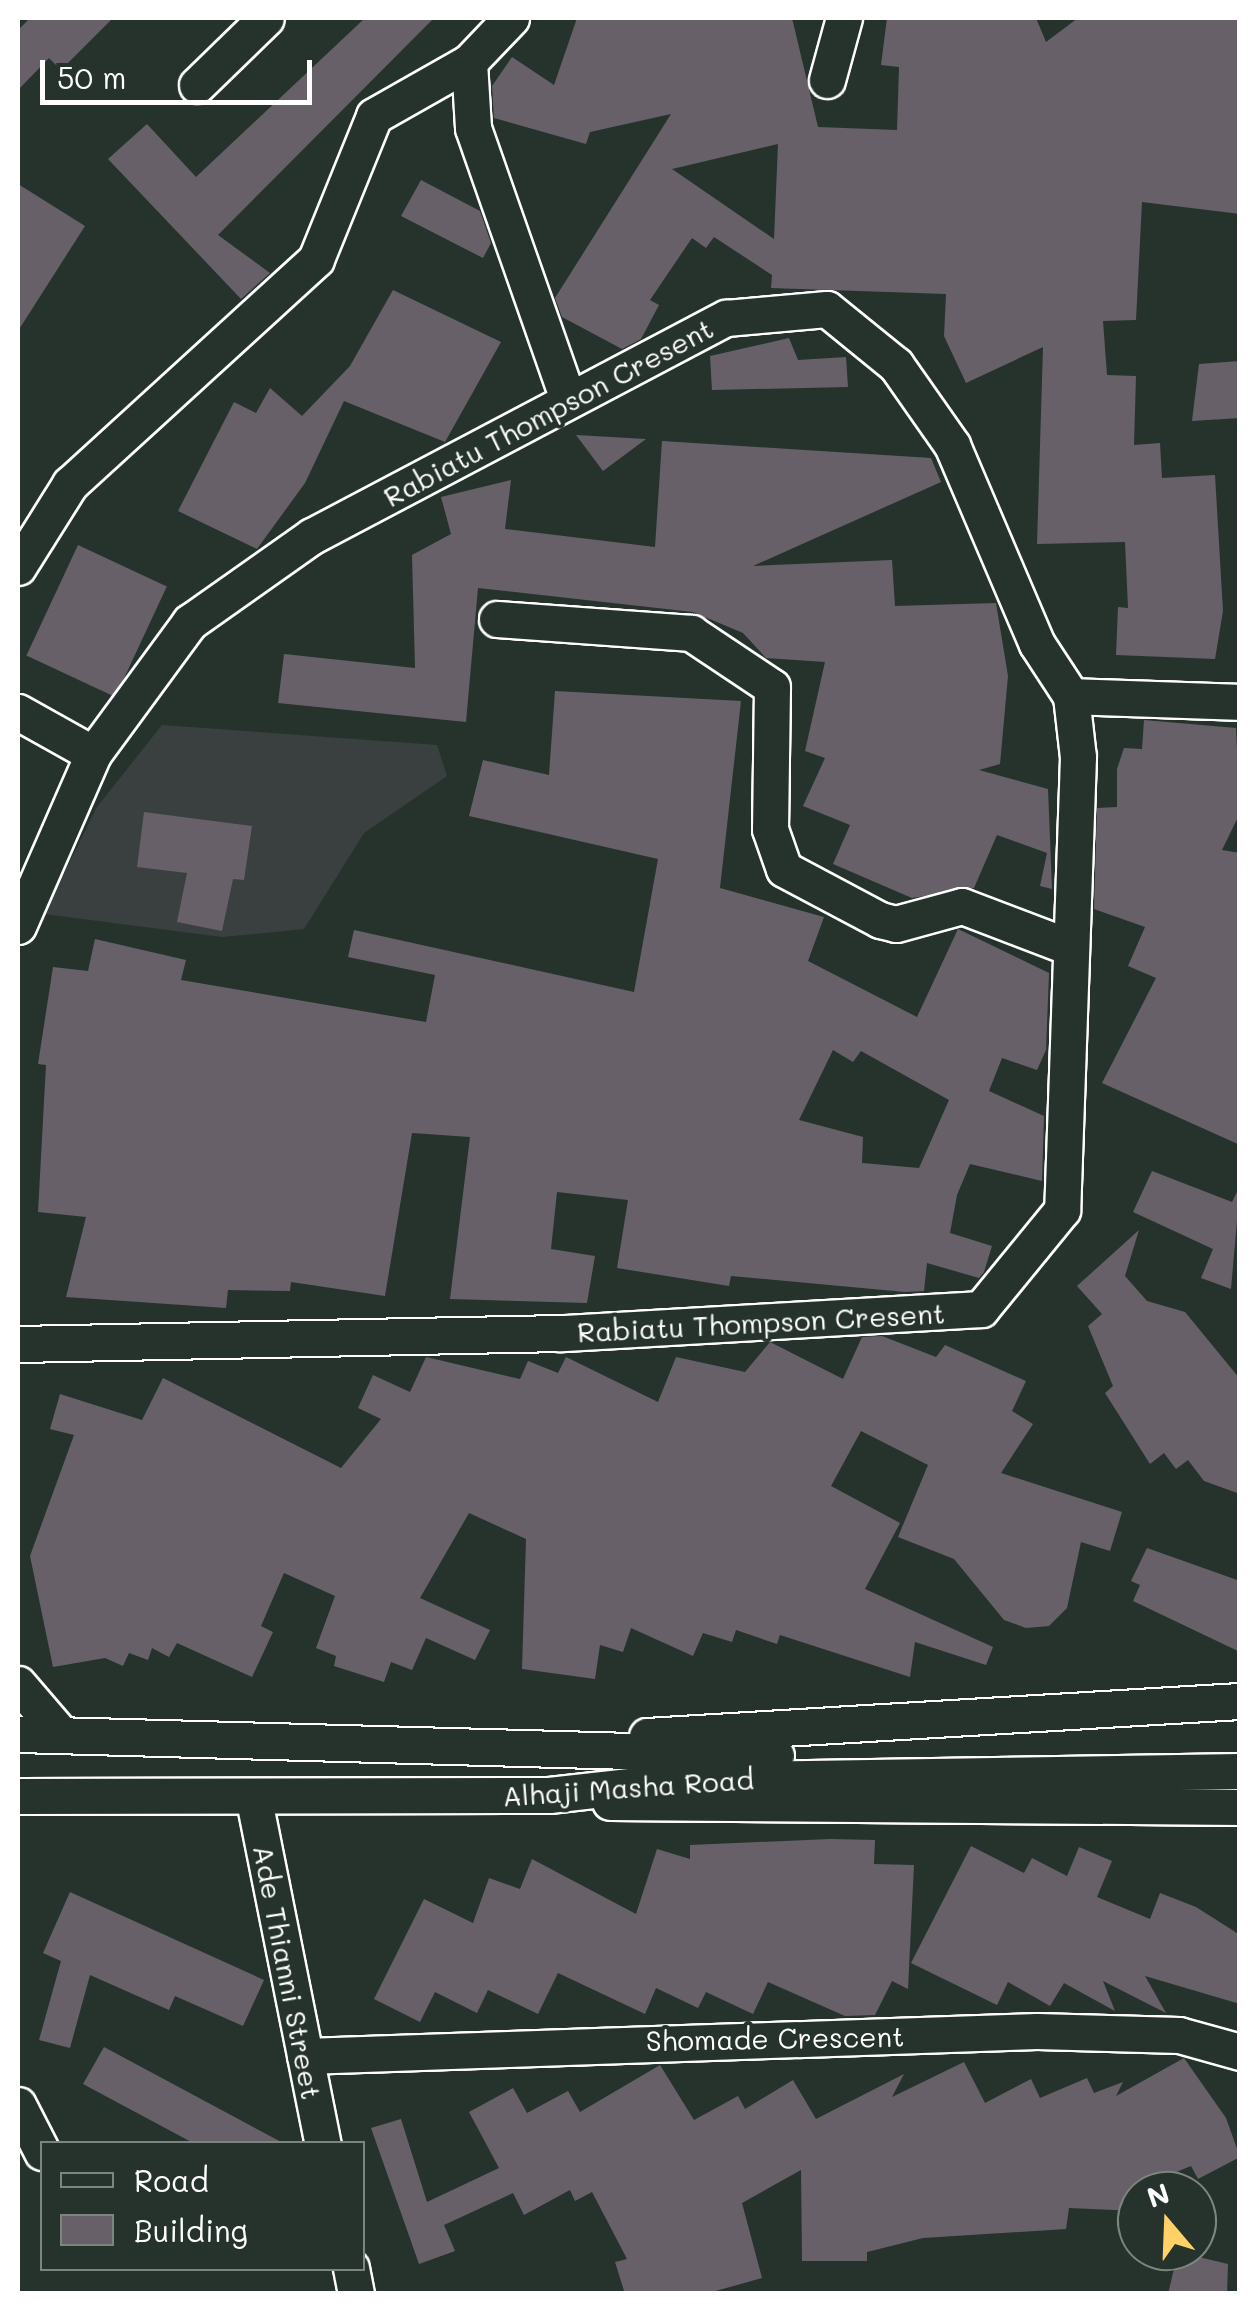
<!DOCTYPE html>
<style>
body{margin:0}
#map{position:relative;width:1257px;height:2311px;overflow:hidden;background:#26332d;font-family:Mali,sans-serif}
div>[style]{position:absolute}
[style*='--x']{left:calc(var(--x)*1px);top:calc(var(--y)*1px);width:calc(var(--w)*1px);rotate:calc(var(--a)*1deg)}
.built>*{inset:0;background:#3a403f}
.building>*{inset:0;background:#676069;transform-origin:0 0}
.roads{filter:drop-shadow(2px 0 #fff) drop-shadow(-2px 0 #fff) drop-shadow(0 2px #fff) drop-shadow(0 -2px #fff)}
.minor>*{height:35px;margin:-17.5px;padding:0 17.5px;transform-origin:17.5px;border-radius:17.5px;background:#26332d}
span{translate:-50% -50%;white-space:nowrap;text-align:center;line-height:1.15;-webkit-text-stroke:8px #26332d;paint-order:stroke}
.street-label{font-size:28px;color:#fff}
.frame{position:absolute;inset:0;border:20px solid #fff;pointer-events:none}
.legend{position:absolute;left:40px;top:2141px;width:325px;height:130px;box-sizing:border-box;background:#26332d;border:2px solid #7d8581;margin:0;padding:12px 18px;list-style:none;font-size:30px;color:#fff}
.legend li{display:flex;align-items:center;gap:20px;height:50px}
.legend b{width:50px;border:2px solid #7d8581}
.north{position:absolute;left:1117px;top:2171px;width:100px;height:100px;box-sizing:border-box;background:#26332d;border:2px solid #7d8581;border-radius:50%;rotate:341deg;font-size:28px;font-weight:700;line-height:40px;text-align:center;color:#fff}
.north::after{content:'';display:block;margin:auto;width:35px;height:45px;background:#ffd166;clip-path:polygon(50% 0,100% 100%,50% 72%,0 100%)}
.scale{position:absolute;left:40px;top:60px;width:272px;height:45px;box-sizing:border-box;border:5px solid #fff;border-top:0;padding-left:12px;font-size:30px;line-height:35px;white-space:nowrap;color:#fff;-webkit-text-stroke:8px #26332d;paint-order:stroke}
</style>
<div id="map">
<div class="built">
<div style="clip-path:polygon(162px 725px,437px 745px,447px 776px,364px 833px,304px 929px,222px 937px,44px 914px,97px 807px)"></div>
</div>
<div class="building">
<div style="clip-path:polygon(30px 18px,113px 18px,61px 70px,49px 58px,18px 90px,18px 30px)"></div>
<div style="clip-path:polygon(365px 18px,434px 18px,218px 235px,270px 273px,241px 299px,108px 159px,147px 124px,196px 177px)"></div>
<div style="clip-path:polygon(evenodd,577px 18px,792px 18px,818px 127px,897px 130px,899px 67px,881px 65px,887px 18px,1036px 18px,1046px 42px,1078px 18px,1240px 18px,1240px 214px,1142px 202px,1136px 320px,1103px 321px,1107px 375px,1136px 376px,1134px 445px,1160px 443px,1162px 478px,1215px 475px,1223px 611px,1215px 659px,1116px 655px,1118px 607px,1128px 608px,1125px 542px,1037px 544px,1043px 347px,966px 383px,944px 336px,946px 294px,771px 288px,772px 275px,714px 237px,706px 248px,692px 238px,650px 300px,659px 305px,641px 339px,622px 349px,562px 317px,555px 298px,671px 114px,590px 132px,586px 144px,494px 118px,492px 86px,512px 57px,554px 85px,577px 18px,778px 144px,774px 239px,672px 169px,778px 144px)"></div>
<div style="clip-path:polygon(421px 180px,480px 211px,491px 243px,483px 258px,401px 216px)"></div>
<div style="clip-path:polygon(18px 184px,85px 226px,18px 331px)"></div>
<div style="clip-path:polygon(393px 290px,501px 342px,445px 442px,344px 401px,305px 483px,257px 549px,178px 511px,234px 402px,256px 413px,270px 388px,302px 416px,350px 366px)"></div>
<div style="clip-path:polygon(789px 338px,798px 360px,846px 357px,848px 387px,712px 390px,710px 356px)"></div>
<div style="clip-path:polygon(1240px 361px,1240px 418px,1192px 421px,1199px 364px)"></div>
<div style="clip-path:polygon(576px 435px,646px 439px,603px 471px)"></div>
<div style="clip-path:polygon(662px 441px,931px 458px,941px 482px,753px 566px,892px 560px,895px 606px,996px 603px,1008px 676px,1000px 764px,979px 770px,1048px 789px,1052px 889px,1040px 886px,1047px 853px,997px 835px,974px 888px,912px 898px,833px 864px,850px 825px,803px 806px,825px 758px,805px 751px,825px 662px,766px 658px,743px 633px,693px 612px,478px 588px,466px 722px,278px 703px,284px 654px,415px 668px,412px 555px,451px 534px,441px 497px,511px 480px,505px 529px,655px 547px)"></div>
<div style="left:78px;top:545px;width:98px;height:122px;rotate:25deg"></div>
<div style="clip-path:polygon(evenodd,555px 691px,741px 701px,720px 888px,824px 917px,808px 961px,917px 1017px,958px 929px,1049px 973px,1046px 1050px,1037px 1070px,1002px 1058px,989px 1091px,1044px 1116px,1042px 1181px,970px 1164px,957px 1195px,950px 1233px,992px 1246px,984px 1272px,979px 1278px,927px 1263px,924px 1291px,905px 1292px,731px 1276px,729px 1286px,617px 1268px,628px 1200px,557px 1192px,551px 1249px,595px 1256px,587px 1303px,450px 1299px,470px 1137px,412px 1133px,385px 1296px,291px 1282px,290px 1291px,228px 1290px,226px 1308px,66px 1297px,86px 1217px,38px 1212px,46px 1065px,38px 1064px,53px 967px,88px 971px,95px 939px,186px 960px,181px 980px,426px 1022px,435px 975px,348px 957px,354px 930px,634px 992px,658px 859px,469px 816px,483px 760px,549px 775px,555px 691px,833px 1050px,853px 1062px,861px 1051px,949px 1100px,919px 1168px,862px 1163px,863px 1137px,799px 1120px,833px 1050px)"></div>
<div style="clip-path:polygon(1144px 720px,1236px 728px,1240px 813px,1222px 850px,1240px 853px,1240px 1145px,1102px 1083px,1156px 978px,1128px 966px,1145px 927px,1094px 909px,1097px 808px,1117px 807px,1117px 769px,1124px 748px,1142px 749px)"></div>
<div style="clip-path:polygon(144px 812px,252px 826px,244px 880px,233px 879px,222px 931px,177px 922px,187px 873px,137px 867px)"></div>
<div style="clip-path:polygon(1152px 1171px,1232px 1202px,1240px 1186px,1231px 1289px,1201px 1278px,1213px 1249px,1133px 1212px)"></div>
<div style="clip-path:polygon(1139px 1230px,1125px 1276px,1147px 1301px,1185px 1312px,1240px 1379px,1240px 1494px,1204px 1481px,1188px 1460px,1176px 1469px,1164px 1453px,1150px 1464px,1105px 1393px,1113px 1386px,1088px 1326px,1102px 1314px,1077px 1286px)"></div>
<div style="clip-path:polygon(882px 1336px,936px 1357px,945px 1345px,1026px 1381px,1012px 1411px,1033px 1424px,1001px 1473px,1122px 1512px,1110px 1551px,1081px 1542px,1067px 1608px,1049px 1626px,1026px 1628px,1004px 1620px,954px 1559px,898px 1537px,928px 1465px,861px 1431px,831px 1486px,900px 1523px,865px 1589px,993px 1647px,986px 1665px,915px 1642px,910px 1677px,780px 1635px,777px 1644px,736px 1630px,732px 1642px,703px 1633px,693px 1656px,631px 1628px,623px 1652px,600px 1645px,595px 1679px,522px 1669px,526px 1539px,469px 1513px,420px 1598px,490px 1630px,475px 1660px,426px 1638px,412px 1670px,391px 1662px,384px 1682px,334px 1666px,336px 1656px,316px 1648px,335px 1596px,284px 1573px,261px 1626px,273px 1632px,252px 1677px,177px 1643px,169px 1657px,152px 1648px,148px 1660px,129px 1653px,123px 1666px,105px 1658px,53px 1667px,30px 1556px,74px 1435px,50px 1429px,60px 1394px,142px 1420px,163px 1378px,341px 1468px,381px 1419px,358px 1408px,373px 1375px,410px 1392px,426px 1357px,520px 1379px,528px 1361px,558px 1373px,566px 1357px,658px 1402px,676px 1357px,745px 1372px,770px 1342px,843px 1379px,862px 1337px)"></div>
<div style="clip-path:polygon(1147px 1548px,1240px 1581px,1240px 1652px,1133px 1601px,1140px 1585px,1131px 1581px)"></div>
<div style="clip-path:polygon(830px 1839px,875px 1840px,874px 1864px,914px 1865px,908px 1989px,892px 1981px,875px 2015px,845px 2016px,768px 1982px,753px 2014px,706px 1992px,698px 2008px,656px 1988px,645px 2014px,558px 1973px,538px 2014px,488px 1990px,477px 2013px,435px 1992px,420px 2022px,374px 1999px,424px 1899px,473px 1923px,489px 1878px,520px 1889px,532px 1859px,636px 1914px,657px 1849px,690px 1859px,690px 1845px)"></div>
<div style="clip-path:polygon(971px 1846px,1024px 1873px,1032px 1858px,1067px 1876px,1079px 1847px,1112px 1861px,1097px 1897px,1150px 1919px,1160px 1893px,1196px 1907px,1240px 1935px,1240px 2004px,1145px 1976px,1166px 2013px,1103px 1981px,1115px 2011px,1064px 1983px,1050px 2006px,1008px 1982px,997px 2005px,911px 1963px)"></div>
<div style="clip-path:polygon(70px 1892px,264px 1980px,243px 2026px,175px 1996px,169px 2010px,90px 1975px,70px 2048px,39px 2040px,61px 1961px,43px 1953px)"></div>
<div style="clip-path:polygon(104px 2047px,285px 2144px,195px 2144px,83px 2084px)"></div>
<div style="clip-path:polygon(1184px 2058px,1226px 2118px,1240px 2157px,1198px 2179px,1191px 2166px,1137px 2188px,1137px 2211px,1069px 2208px,1066px 2229px,923px 2238px,867px 2252px,867px 2261px,802px 2261px,801px 2170px,742px 2203px,762px 2278px,705px 2294px,625px 2294px,615px 2262px,627px 2259px,592px 2192px,575px 2201px,570px 2190px,524px 2215px,513px 2193px,444px 2225px,455px 2251px,419px 2264px,371px 2128px,401px 2119px,427px 2202px,499px 2168px,469px 2112px,513px 2088px,527px 2113px,568px 2091px,580px 2112px,660px 2065px,694px 2120px,738px 2096px,745px 2109px,793px 2080px,816px 2119px,904px 2074px,892px 2097px,964px 2062px,985px 2103px,1031px 2079px,1040px 2098px,1087px 2078px,1094px 2093px,1123px 2082px,1116px 2096px)"></div>
<div style="clip-path:polygon(1178px 2252px,1228px 2264px,1227px 2294px,1168px 2294px)"></div>
</div>
<div class="roads">
<div class="minor">
<div style="--x:469;--y:62;--w:66;--a:86.5"></div>
<div style="--x:473;--y:128;--w:287;--a:70.7"></div>
<div style="--x:827;--y:80;--w:64;--a:-74.7"></div>
<div style="--x:197;--y:85;--w:96;--a:-44.2"></div>
<div style="--x:18;--y:567;--w:98;--a:-57.9"></div>
<div style="--x:70;--y:484;--w:333;--a:-42.4"></div>
<div style="--x:316;--y:259;--w:154;--a:-67.9"></div>
<div style="--x:374;--y:116;--w:109;--a:-29.6"></div>
<div style="--x:469;--y:62;--w:61;--a:-46.3"></div>
<div style="--x:497;--y:619;--w:195;--a:4.1"></div>
<div style="--x:691;--y:633;--w:97;--a:33.7"></div>
<div style="--x:772;--y:687;--w:142;--a:90.8"></div>
<div style="--x:770;--y:829;--w:42;--a:70.7"></div>
<div style="--x:784;--y:869;--w:109;--a:28"></div>
<div style="--x:880;--y:920;--w:16;--a:14"></div>
<div style="--x:896;--y:924;--w:68;--a:-15.3"></div>
<div style="--x:962;--y:906;--w:112;--a:20.9"></div>
<div style="--x:1071;--y:696;--w:169;--a:2"></div>
<div style="--x:18;--y:712;--w:86;--a:29.2"></div>
<div style="--x:18;--y:926;--w:188;--a:-66.4"></div>
<div style="--x:93;--y:754;--w:164;--a:-53.7"></div>
<div style="--x:190;--y:622;--w:149;--a:-35.2"></div>
<div style="--x:312;--y:536;--w:468;--a:-27.8"></div>
<div style="--x:726;--y:318;--w:101;--a:-5.1"></div>
<div style="--x:827;--y:309;--w:89;--a:39.1"></div>
<div style="--x:896;--y:365;--w:98;--a:55"></div>
<div style="--x:952;--y:445;--w:216;--a:66.9"></div>
<div style="--x:1037;--y:644;--w:62;--a:56.8"></div>
<div style="--x:1071;--y:696;--w:61;--a:83.5"></div>
<div style="--x:1078;--y:757;--w:453;--a:92"></div>
<div style="--x:1062;--y:1210;--w:128;--a:129.3"></div>
<div style="--x:981;--y:1309;--w:421;--a:176.7"></div>
<div style="--x:561;--y:1333;--w:543;--a:178.84"></div>
<div style="--x:18;--y:1684;--w:66;--a:49.3"></div>
<div style="--x:18;--y:1734;--w:758;--a:1.59"></div>
<div style="--x:647;--y:1736;--w:594;--a:-3.38"></div>
<div style="--x:18;--y:1796;--w:531;--a:-0.11"></div>
<div style="--x:549;--y:1795;--w:135;--a:-6.4"></div>
<div style="--x:683;--y:1780;--w:557;--a:-0.93"></div>
<div style="--x:254;--y:1800;--w:351;--a:78.7"></div>
<div style="--x:610;--y:1802;--w:630;--a:0.45"></div>
<div style="--x:305;--y:2056;--w:732;--a:-1.96"></div>
<div style="--x:1037;--y:2031;--w:142;--a:1.6"></div>
<div style="--x:1179;--y:2035;--w:63;--a:15.6"></div>
<div style="--x:18;--y:2105;--w:53;--a:62.9"></div>
<div style="--x:351;--y:2268;--w:26;--a:79"></div>
</div>
</div>
<div class="street-label">
<span style="left:548px;top:412px;rotate:-28deg">Rabiatu Thompson Cresent</span>
<span style="left:761px;top:1322px;rotate:-3deg">Rabiatu Thompson Cresent</span>
<span style="left:628px;top:1787px;rotate:-4deg">Alhaji Masha Road</span>
<span style="left:288px;top:1972px;rotate:79deg">Ade Thianni Street</span>
<span style="left:775px;top:2038px;rotate:-1deg">Shomade Crescent</span>
</div>
<div class="frame"></div>
<ul class="legend">
<li><b style="height:12px;background:#26332d"></b>Road</li>
<li><b style="height:28px;background:#676069"></b>Building</li>
</ul>
<div class="north">N</div>
<div class="scale">50 m</div>
</div>
